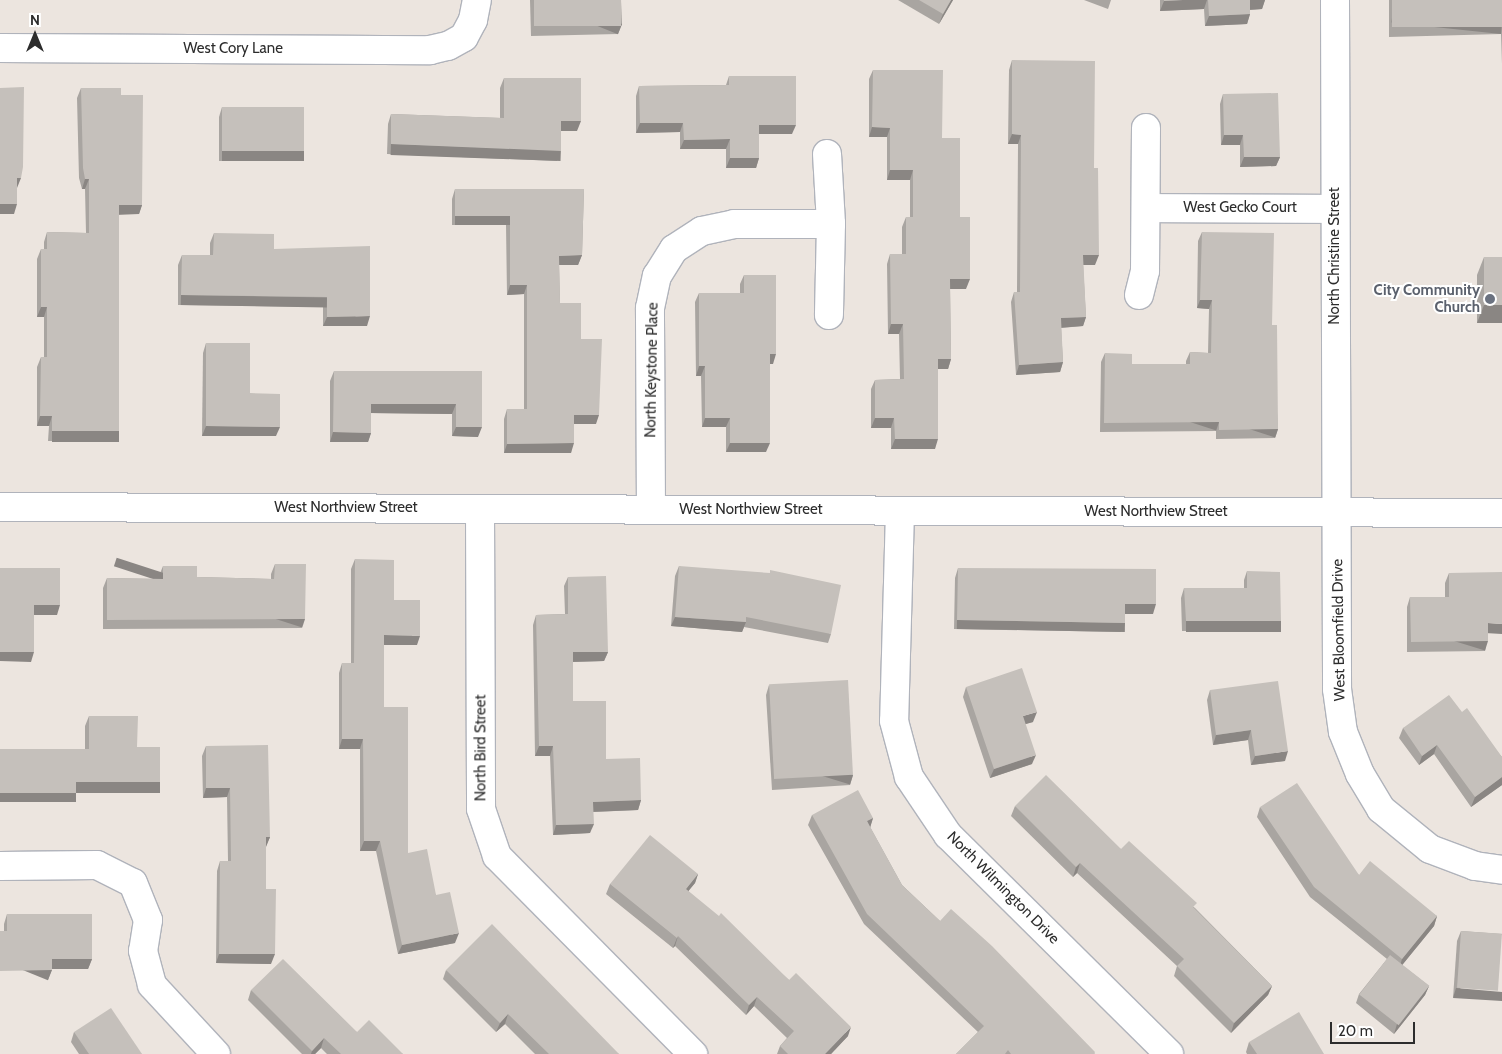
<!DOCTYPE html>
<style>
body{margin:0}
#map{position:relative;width:1502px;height:1054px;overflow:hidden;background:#ece5df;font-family:Cabin,sans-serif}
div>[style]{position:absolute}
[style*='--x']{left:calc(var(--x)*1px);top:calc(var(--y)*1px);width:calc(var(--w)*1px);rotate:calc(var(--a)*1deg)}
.roads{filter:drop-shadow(1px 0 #b0b3bb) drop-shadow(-1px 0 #b0b3bb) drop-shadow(0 1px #b0b3bb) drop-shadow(0 -1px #b0b3bb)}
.minor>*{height:28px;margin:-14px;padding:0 14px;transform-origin:14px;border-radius:14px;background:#fff}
.wall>*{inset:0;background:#a9a5a1}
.shaded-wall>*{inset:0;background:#8a8683;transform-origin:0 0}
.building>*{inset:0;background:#c5c0bb;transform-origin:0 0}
.dots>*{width:14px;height:14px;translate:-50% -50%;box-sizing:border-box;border:2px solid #fff;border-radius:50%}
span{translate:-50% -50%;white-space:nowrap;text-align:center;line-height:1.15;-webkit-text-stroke:4px #fff;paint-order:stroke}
.street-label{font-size:15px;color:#2c2c2c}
.worship-label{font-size:15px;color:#5b616d;font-weight:700}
.right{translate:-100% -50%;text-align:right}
.north{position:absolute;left:10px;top:10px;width:50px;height:50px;-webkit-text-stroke:4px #fff;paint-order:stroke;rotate:0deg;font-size:14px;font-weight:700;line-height:20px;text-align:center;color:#2c2c2c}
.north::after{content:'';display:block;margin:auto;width:18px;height:22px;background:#2c2c2c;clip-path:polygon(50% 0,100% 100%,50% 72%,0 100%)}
.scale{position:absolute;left:1330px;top:1022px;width:85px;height:22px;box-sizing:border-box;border:2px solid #2c2c2c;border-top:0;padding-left:6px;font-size:15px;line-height:18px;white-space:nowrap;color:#2c2c2c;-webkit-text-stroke:4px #fff;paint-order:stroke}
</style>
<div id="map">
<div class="roads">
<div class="minor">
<div style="--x:1335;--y:0;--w:689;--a:89.83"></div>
<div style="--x:1337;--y:689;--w:43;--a:82.1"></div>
<div style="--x:1343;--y:732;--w:45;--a:68"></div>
<div style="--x:1360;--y:774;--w:41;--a:59"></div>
<div style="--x:1381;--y:809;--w:63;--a:39.2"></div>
<div style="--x:1430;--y:849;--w:48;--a:20.7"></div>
<div style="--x:1475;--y:866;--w:27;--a:8"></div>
<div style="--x:0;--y:48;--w:430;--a:0.3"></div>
<div style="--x:430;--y:50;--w:18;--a:-13"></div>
<div style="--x:448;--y:46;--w:18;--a:-29"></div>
<div style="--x:464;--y:37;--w:19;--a:-62"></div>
<div style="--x:473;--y:20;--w:20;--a:-79"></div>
<div style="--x:827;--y:154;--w:70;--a:86.7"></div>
<div style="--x:831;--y:224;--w:91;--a:91.3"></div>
<div style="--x:1146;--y:208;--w:189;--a:0.3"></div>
<div style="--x:1139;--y:295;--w:25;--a:-76"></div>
<div style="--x:1145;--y:271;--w:143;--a:-89.6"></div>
<div style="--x:0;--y:507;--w:1502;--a:0.23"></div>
<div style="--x:480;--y:509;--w:300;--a:89.8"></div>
<div style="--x:481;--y:809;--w:50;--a:71.2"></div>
<div style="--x:497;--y:856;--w:279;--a:45.3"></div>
<div style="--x:651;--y:510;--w:202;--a:-90.3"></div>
<div style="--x:650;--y:308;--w:33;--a:-78"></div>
<div style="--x:657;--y:276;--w:32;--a:-58"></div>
<div style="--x:674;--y:249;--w:33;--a:-33"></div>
<div style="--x:702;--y:231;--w:33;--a:-12"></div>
<div style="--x:734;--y:224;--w:97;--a:0"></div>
<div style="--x:900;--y:511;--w:210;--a:91.6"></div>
<div style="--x:894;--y:721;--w:58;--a:75"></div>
<div style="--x:909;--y:777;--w:70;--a:56.1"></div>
<div style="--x:948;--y:835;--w:311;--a:44.7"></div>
<div style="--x:0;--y:866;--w:97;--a:-0.6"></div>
<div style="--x:97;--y:865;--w:40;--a:26.6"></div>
<div style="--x:133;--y:883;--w:40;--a:68"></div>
<div style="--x:148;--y:920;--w:31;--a:99"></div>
<div style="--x:143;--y:951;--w:35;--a:75"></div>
<div style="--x:152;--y:985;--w:94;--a:47.2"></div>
</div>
</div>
<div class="wall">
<div style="clip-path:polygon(530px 0,621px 0,622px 24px,618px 34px,531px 36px)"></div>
<div style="clip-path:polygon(898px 0,953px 0,939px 24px)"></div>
<div style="clip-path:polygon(1084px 0,1111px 0,1108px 9px)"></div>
<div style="clip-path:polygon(1160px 0,1265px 0,1262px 9px,1250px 10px,1250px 14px,1247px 24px,1205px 26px,1204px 9px,1160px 11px)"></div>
<div style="clip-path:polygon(1389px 0,1502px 0,1502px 64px,1501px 34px,1389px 37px)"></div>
<div style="clip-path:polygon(1012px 60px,1094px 168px,1095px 265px,1083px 265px,1086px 317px,1083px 326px,1061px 328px,1063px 362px,1060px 372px,1016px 375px,1011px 302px,1014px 292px,1017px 292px,1018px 144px,1008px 144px,1009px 70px)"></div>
<div style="clip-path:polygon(873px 70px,942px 138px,960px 217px,966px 289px,950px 289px,951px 359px,948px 369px,938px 369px,935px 449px,891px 449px,891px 428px,871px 428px,871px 389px,875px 380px,900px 379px,899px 334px,888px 334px,887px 264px,890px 254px,902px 254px,902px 227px,906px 217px,910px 217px,910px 180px,887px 180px,887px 137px,869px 137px,869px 79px)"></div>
<div style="clip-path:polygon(729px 76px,792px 134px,759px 134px,759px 158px,756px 168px,726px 168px,726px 149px,680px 149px,680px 132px,636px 133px,636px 96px,639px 86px,726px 85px)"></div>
<div style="clip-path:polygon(504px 78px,577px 131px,561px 131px,557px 161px,387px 154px,388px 124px,391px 114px,500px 118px,500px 88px)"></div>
<div style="clip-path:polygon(81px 88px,121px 95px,142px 205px,139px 214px,119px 214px,115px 441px,48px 441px,49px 426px,37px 426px,37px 367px,41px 357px,44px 357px,44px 317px,37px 317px,37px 259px,41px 249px,44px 249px,44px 242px,47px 232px,86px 233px,85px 189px,82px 189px,79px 178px,77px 98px)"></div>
<div style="clip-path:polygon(1223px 94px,1280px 157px,1276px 166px,1240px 167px,1240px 145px,1221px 145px,1220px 104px)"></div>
<div style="clip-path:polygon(222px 107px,304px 151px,301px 161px,219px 161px,219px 117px)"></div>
<div style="clip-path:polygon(455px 189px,584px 189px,582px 255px,578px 265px,559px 265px,560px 303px,581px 339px,596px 424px,574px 424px,571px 453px,504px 453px,504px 419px,507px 409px,524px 409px,524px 294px,507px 295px,506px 225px,452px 225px,452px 199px)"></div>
<div style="clip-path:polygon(1202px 232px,1272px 325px,1278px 429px,1275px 438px,1216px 439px,1216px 431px,1100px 432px,1101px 362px,1105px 353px,1132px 364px,1186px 364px,1186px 361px,1190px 352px,1208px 353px,1209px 309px,1197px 308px,1198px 241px)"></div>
<div style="clip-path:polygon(214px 233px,274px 249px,367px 326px,323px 326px,323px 307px,178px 305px,178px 265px,182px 255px,210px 255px,210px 243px)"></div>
<div style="clip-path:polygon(1484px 257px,1502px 323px,1477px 323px,1477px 275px)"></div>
<div style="clip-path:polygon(744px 275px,773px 364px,770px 364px,766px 452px,726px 452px,726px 427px,702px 427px,701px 376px,696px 376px,695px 302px,699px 293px,740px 293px,740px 284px)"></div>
<div style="clip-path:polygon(206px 343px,250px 393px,276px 436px,202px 436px,203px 353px)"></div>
<div style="clip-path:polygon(334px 371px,482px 371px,478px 437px,452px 436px,452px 414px,371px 413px,371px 433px,368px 442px,330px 442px,330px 381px)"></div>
<div style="clip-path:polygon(355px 559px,394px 600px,417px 645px,384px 645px,384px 707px,408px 853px,436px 895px,455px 943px,398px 954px,376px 851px,360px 851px,360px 749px,339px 749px,339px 673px,342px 663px,351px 663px,351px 569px)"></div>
<div style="clip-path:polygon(275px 564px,302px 628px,103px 629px,103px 588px,107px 578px,159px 579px,159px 576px,163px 566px,197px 577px,271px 579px,271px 574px)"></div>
<div style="clip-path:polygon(679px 566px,831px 634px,828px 643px,744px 627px,742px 632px,671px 626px,675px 576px)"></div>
<div style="clip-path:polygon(958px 568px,1153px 614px,1125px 614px,1125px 623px,1121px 632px,954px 629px,955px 578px)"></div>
<div style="clip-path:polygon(1247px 571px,1277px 631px,1182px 631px,1181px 598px,1184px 588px,1244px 588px,1244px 580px)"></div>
<div style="clip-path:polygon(1449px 573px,1488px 633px,1485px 651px,1407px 652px,1407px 607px,1410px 597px,1445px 597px,1445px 583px)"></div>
<div style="clip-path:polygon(568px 577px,608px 652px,604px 661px,573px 662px,573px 701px,606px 759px,641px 800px,638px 810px,593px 812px,590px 833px,553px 835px,550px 756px,535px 756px,533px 625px,536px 615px,565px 614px,564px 586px)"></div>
<div style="clip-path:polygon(769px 685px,853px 775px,850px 785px,772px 790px,766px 695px)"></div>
<div style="clip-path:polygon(966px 687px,1033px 722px,1025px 724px,1032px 764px,990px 778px,963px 697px)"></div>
<div style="clip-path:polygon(1210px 690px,1285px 761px,1251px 765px,1248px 740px,1213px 745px,1207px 700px)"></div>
<div style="clip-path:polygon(1462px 712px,1502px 757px,1502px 785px,1471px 807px,1434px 754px,1419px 765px,1399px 738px,1403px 728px)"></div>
<div style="clip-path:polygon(89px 716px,137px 747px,157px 792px,76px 792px,72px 802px,0 802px,85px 749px,85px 726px)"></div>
<div style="clip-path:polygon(206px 746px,270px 837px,266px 846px,266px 889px,271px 964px,216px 963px,217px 871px,220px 861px,228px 861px,227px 797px,203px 798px,202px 756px)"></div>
<div style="clip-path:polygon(1015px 806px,1121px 849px,1195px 908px,1272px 986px,1268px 995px,1231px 1033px,1174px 976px,1177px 966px,1077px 873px,1073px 877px,1011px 816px)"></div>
<div style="clip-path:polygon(1260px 807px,1359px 875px,1437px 916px,1434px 926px,1402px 965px,1429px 986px,1425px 995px,1394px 1034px,1356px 1003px,1359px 994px,1387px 959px,1310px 897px,1257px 817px)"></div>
<div style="clip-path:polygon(812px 815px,873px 818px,870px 827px,902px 885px,940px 921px,1095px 1054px,956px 1054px,978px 1032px,864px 924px,808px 825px)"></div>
<div style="clip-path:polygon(698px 874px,695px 883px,688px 891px,789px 980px,848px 1036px,831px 1054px,777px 1054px,780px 1046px,787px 1038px,754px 1006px,746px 1015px,675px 946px,673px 948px,606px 894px,610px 884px)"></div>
<div style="clip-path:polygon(7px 914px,92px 959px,88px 969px,52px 969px,48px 980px,4px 931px,4px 924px)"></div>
<div style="clip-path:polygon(1461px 931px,1502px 934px,1453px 998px,1457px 941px)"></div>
<div style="clip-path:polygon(446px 970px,619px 1054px,535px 1054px,505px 1024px,496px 1032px,443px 979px)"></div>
<div style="clip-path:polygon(251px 990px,357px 1032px,403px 1054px,327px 1054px,321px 1048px,315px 1054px,302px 1054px,248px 1000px)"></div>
<div style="clip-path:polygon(74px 1032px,142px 1054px,79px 1054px,71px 1042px)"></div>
<div style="clip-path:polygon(1249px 1042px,1324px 1054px,1247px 1054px,1246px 1052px)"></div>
</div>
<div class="shaded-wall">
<div style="clip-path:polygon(951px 0,953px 0,939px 24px,943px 14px)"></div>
<div style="clip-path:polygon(1183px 0,1207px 0,1204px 9px,1160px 11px,1164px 1px)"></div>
<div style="clip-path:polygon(1250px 0,1265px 0,1262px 9px,1246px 10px)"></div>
<div style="clip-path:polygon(1250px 14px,1247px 24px,1205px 26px,1209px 16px)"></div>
<div style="left:622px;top:24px;width:11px;height:88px;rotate:112deg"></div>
<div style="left:1502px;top:24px;width:10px;height:110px;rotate:96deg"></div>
<div style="clip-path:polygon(561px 121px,581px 121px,577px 131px,557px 131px)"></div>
<div style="clip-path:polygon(640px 123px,683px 123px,680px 132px,636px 133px)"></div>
<div style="clip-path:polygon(759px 125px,796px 125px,792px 134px,755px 134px)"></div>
<div style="clip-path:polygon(872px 127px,890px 128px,887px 137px,869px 137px)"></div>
<div style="clip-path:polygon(1012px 134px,1021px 135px,1018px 144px,1008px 144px)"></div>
<div style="clip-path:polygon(1224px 135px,1243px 135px,1240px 145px,1221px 145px)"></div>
<div style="clip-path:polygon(730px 139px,726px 149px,680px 149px,684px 140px)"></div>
<div style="left:391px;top:144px;width:170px;height:11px;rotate:2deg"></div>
<div style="left:222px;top:151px;width:82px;height:10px"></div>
<div style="clip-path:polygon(1244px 157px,1280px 157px,1276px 166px,1240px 167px)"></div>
<div style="clip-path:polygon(730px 158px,759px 158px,756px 168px,726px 168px)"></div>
<div style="clip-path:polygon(890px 170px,913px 170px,910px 180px,887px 180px)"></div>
<div style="clip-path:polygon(17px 178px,21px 178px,17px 188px)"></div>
<div style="clip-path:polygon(85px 179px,89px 179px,85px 189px,82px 189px)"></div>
<div style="clip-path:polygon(0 204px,17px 204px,14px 214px,0 214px)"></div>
<div style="clip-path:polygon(119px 205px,142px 205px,139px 214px,115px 215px)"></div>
<div style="left:455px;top:216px;width:55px;height:9px"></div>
<div style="clip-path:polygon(582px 255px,578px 265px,555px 265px,559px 256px)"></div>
<div style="clip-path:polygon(1083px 255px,1099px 255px,1095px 265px,1079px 265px)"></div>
<div style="clip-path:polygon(950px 279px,970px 279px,966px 289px,946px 289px)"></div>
<div style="clip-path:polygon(510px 285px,527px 285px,524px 294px,507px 295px)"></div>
<div style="left:181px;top:295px;width:146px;height:10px;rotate:1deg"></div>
<div style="clip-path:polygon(1200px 300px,1212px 300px,1209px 309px,1197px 308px)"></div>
<div style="clip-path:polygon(1484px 305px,1502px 305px,1502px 323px,1477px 323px)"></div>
<div style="clip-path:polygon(41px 307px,47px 307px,44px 317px,37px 317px)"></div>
<div style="clip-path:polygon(370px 316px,367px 326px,323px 326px,327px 317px)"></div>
<div style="clip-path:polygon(1086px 317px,1083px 326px,1057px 328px,1061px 318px)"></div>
<div style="clip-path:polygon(891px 324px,903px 324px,899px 334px,888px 334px)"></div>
<div style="clip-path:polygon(770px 354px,776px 354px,773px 364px,766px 364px)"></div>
<div style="clip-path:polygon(938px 359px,951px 359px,948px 369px,934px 369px)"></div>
<div style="clip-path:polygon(1063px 362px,1060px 372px,1016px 375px,1019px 365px)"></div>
<div style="clip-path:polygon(699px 366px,705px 366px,701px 376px,696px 376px)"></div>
<div style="clip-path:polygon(371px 404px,456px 404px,452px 414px,368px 413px)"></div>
<div style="clip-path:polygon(574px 415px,599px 415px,596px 424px,570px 424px)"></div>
<div style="clip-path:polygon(40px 416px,52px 416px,49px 426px,37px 426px)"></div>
<div style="clip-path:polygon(705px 418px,730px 418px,726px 427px,702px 427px)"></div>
<div style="clip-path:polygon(875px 418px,894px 418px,891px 428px,871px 428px)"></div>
<div style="left:1219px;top:422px;width:9px;height:115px;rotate:108deg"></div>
<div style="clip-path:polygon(206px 426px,280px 427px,276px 436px,202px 436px)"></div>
<div style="clip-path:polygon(456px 427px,482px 427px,478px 437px,452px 436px)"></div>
<div style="left:1278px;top:429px;width:9px;height:59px;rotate:108deg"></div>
<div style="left:52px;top:431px;width:67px;height:11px"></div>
<div style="clip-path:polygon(333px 432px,371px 433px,368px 442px,330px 442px)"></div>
<div style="clip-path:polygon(895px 439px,938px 439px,935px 449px,891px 449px)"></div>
<div style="clip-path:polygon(574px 443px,571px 453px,504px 453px,507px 444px)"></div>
<div style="clip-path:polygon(730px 443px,770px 443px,766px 452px,726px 452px)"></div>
<div style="clip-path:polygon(1125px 604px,1156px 604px,1153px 614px,1121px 614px)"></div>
<div style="clip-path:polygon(34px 605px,60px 605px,57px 615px,31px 615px)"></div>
<div style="clip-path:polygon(675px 617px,746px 622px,742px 632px,671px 626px)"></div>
<div style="left:305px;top:619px;width:9px;height:198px;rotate:108deg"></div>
<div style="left:957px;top:620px;width:168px;height:9px;rotate:1deg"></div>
<div style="left:1186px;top:621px;width:95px;height:11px"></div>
<div style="clip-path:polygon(1488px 623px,1502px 624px,1502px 634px,1485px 633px)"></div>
<div style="clip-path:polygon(384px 635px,420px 636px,417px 645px,380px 645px)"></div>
<div style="left:1488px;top:641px;width:10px;height:77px;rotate:107deg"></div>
<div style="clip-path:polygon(0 652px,34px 652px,31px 662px,0 661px)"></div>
<div style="clip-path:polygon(573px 652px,608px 652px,604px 661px,569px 662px)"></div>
<div style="clip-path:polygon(1037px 712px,1033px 722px,1019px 726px,1023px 716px)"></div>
<div style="clip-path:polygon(1251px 730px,1248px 740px,1213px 745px,1216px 735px)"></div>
<div style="clip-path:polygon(342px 739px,363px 739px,360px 749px,339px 749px)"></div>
<div style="clip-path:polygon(1437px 745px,1434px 754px,1419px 765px,1422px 756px)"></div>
<div style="clip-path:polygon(539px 746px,553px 746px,550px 756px,535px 756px)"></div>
<div style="clip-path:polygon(1288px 751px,1285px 761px,1251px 765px,1255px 756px)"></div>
<div style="clip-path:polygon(1036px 755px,1032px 764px,990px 778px,994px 769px)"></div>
<div style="left:853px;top:775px;width:10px;height:77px;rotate:107deg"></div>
<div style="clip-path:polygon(1502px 777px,1502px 785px,1471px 807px,1475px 797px)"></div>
<div style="left:76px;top:782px;width:84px;height:11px"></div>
<div style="clip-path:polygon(206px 788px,230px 788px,227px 797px,203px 798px)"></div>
<div style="left:0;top:793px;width:76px;height:9px"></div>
<div style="clip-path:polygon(641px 800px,638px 810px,589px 812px,593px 802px)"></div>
<div style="clip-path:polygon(873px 818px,870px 828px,867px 821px)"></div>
<div style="clip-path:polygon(594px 824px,590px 833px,553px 835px,556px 825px)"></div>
<div style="clip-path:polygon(266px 837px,270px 837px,266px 847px)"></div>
<div style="clip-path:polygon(364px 841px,380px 841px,376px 851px,360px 851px)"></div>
<div style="clip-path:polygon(1080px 863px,1077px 873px,1073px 877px,1076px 867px)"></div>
<div style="clip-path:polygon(698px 874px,695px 883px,682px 899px,686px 889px)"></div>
<div style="clip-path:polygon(1437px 916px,1434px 926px,1399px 969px,1402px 959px)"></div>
<div style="clip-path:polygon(459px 933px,455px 943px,398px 954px,402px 945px)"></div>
<div style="clip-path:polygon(678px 936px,675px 946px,673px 948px,677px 938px)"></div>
<div style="clip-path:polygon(219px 954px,275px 954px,271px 964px,216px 963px)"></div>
<div style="clip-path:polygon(52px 959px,92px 959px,88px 969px,48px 969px)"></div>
<div style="left:52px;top:970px;width:11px;height:52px;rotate:112deg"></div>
<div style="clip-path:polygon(1272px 986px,1268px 995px,1231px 1033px,1234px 1023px)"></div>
<div style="clip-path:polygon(1429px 986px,1425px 995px,1394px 1034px,1397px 1024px)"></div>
<div style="clip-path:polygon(1456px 988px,1502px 992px,1502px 1001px,1453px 998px)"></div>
<div style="clip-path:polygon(757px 997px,754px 1006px,746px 1015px,749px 1005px)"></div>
<div style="clip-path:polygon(508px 1014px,505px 1024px,496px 1032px,500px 1023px)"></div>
<div style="clip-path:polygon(851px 1027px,848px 1036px,831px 1054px,825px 1054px)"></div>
<div style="clip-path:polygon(324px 1038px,321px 1048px,315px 1054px,311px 1054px,312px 1051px)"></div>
</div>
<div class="building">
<div style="left:534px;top:0;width:87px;height:26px"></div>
<div style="clip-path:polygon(919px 0,951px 0,943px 14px)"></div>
<div style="clip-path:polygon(1164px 0,1183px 0,1164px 1px)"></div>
<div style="clip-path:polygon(1208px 0,1250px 0,1250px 14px,1209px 16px)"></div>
<div style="left:1392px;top:0;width:110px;height:27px"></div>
<div style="clip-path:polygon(1012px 60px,1095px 61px,1094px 168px,1098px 168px,1099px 255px,1083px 255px,1086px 317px,1061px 318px,1063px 362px,1019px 365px,1014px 292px,1020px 292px,1021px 135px,1012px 134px)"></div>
<div style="clip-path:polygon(873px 70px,943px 70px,942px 138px,960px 138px,960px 217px,970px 217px,970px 279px,950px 279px,951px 359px,938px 359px,938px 439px,895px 439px,894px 418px,875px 418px,875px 380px,904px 379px,903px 324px,891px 324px,890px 254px,906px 254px,906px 217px,913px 217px,913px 170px,890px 170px,890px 128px,872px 127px)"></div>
<div style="clip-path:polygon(729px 76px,796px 76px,796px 125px,759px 125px,759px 158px,730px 158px,730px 139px,684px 140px,683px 123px,640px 123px,639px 86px,729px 85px)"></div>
<div style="clip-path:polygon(504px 78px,581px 78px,581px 121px,561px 121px,561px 151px,391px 144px,391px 114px,504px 118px)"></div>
<div style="clip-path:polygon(24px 87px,23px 167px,21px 178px,17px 178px,17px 204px,0 204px,0 88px)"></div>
<div style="clip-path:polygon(81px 88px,121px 88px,121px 95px,143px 95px,142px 205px,119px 205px,119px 431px,52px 431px,52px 416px,40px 416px,41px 357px,47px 357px,47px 307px,41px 307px,41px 249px,47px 249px,47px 232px,89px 233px,89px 179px,85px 179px,83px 168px)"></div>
<div style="clip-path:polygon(1278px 93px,1280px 157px,1244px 157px,1243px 135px,1224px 135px,1223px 94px)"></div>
<div style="left:222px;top:107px;width:82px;height:44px"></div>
<div style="clip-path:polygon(455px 189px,584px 189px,582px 255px,559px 256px,560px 303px,581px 303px,581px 339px,602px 339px,599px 415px,574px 415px,574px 443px,507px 444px,507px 409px,527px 409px,527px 285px,510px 285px,510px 216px,455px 216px)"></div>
<div style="clip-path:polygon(1202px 232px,1274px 233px,1272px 325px,1277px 325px,1278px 429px,1219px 430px,1219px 422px,1104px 423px,1105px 353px,1132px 354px,1132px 364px,1190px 364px,1190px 352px,1211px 353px,1212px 300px,1200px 300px)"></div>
<div style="clip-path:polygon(214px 233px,274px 234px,274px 249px,370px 246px,370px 316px,327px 317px,327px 297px,181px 295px,182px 255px,213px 255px)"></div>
<div style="left:1484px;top:257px;width:18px;height:48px"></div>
<div style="clip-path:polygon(744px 275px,776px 275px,776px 354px,770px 354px,770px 443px,730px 443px,730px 418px,705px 418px,705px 366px,699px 366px,699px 293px,744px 293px)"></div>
<div style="clip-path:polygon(206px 343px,250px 343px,250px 393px,280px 394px,280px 427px,206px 426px)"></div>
<div style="clip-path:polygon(334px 371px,482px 371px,482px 427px,456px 427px,456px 404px,371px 404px,371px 433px,333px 432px)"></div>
<div style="clip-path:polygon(355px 559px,394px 560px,394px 600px,420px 600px,420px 636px,384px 635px,384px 707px,408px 707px,408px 853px,427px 849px,436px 895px,450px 892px,459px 933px,402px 945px,380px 841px,364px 841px,363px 739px,342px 739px,342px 663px,354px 663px)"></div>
<div style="clip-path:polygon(275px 564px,306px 564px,305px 619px,107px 620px,107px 578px,163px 579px,163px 566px,197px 566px,197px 577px,274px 579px)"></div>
<div style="clip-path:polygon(679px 566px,770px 573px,770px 570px,841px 585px,831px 634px,746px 617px,746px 622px,675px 617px)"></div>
<div style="clip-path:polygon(0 568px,60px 568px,60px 605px,34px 605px,34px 652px,0 652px)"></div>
<div style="clip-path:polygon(958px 568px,1156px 569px,1156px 604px,1125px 604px,1125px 623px,957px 620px)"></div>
<div style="clip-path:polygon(1247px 571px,1280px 572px,1281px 621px,1186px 621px,1184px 588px,1247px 588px)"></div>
<div style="clip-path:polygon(1502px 572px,1502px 624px,1488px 623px,1488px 641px,1411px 642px,1410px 597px,1449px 597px,1449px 573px)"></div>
<div style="clip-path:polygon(606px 576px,608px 652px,573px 652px,573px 701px,606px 701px,606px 759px,640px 758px,641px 800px,593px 802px,594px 824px,556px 825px,553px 746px,539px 746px,536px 615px,568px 614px,568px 577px)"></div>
<div style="clip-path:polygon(1022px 668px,1037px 712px,1023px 716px,1036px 755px,994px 769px,966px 687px)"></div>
<div style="left:848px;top:680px;width:95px;height:79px;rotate:87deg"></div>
<div style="clip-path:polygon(1278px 681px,1288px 751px,1255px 756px,1251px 730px,1216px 735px,1210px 690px)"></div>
<div style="clip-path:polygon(1449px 695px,1462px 712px,1467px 708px,1502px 757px,1502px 777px,1475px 797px,1437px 745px,1422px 756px,1403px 728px)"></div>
<div style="clip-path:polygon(89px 716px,138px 716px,137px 747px,160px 747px,160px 782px,76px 782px,76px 793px,0 793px,0 749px,89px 749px)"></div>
<div style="clip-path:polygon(268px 745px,270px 837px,266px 837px,266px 889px,276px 889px,275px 954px,219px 954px,220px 861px,231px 861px,230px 788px,206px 788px,206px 746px)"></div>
<div style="clip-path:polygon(1046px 775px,1121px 849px,1129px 841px,1197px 903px,1193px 907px,1272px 986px,1234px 1023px,1177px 966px,1184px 959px,1080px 863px,1076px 867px,1015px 806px)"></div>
<div style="clip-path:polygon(1297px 783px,1359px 875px,1370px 861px,1437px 916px,1402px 959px,1314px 887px,1260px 807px)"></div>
<div style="clip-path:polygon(858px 790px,873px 818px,867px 821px,902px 885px,940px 921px,951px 909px,992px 946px,1095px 1052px,1094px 1054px,1011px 1054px,1008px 1050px,1005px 1054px,956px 1054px,984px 1026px,867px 914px,812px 815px)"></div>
<div style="clip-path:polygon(650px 835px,698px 874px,686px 889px,719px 916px,721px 913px,789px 980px,796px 973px,851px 1027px,825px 1054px,788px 1054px,780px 1046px,794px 1031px,757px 997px,749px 1005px,678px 936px,677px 938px,610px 884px)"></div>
<div style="clip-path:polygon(7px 914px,92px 914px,92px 959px,52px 959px,52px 970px,0 971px,0 931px,7px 931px)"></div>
<div style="clip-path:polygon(492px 924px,619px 1054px,549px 1054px,508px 1014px,500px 1023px,446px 970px)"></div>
<div style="left:1461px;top:931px;width:41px;height:57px;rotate:4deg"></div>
<div style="left:1390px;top:955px;width:50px;height:50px;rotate:38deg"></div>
<div style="clip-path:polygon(283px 959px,357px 1032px,369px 1020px,403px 1054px,341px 1054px,324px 1038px,312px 1051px,251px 990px)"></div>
<div style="clip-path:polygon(111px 1008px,142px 1054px,89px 1054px,74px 1032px)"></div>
<div style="clip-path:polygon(1299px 1012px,1324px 1054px,1257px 1054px,1249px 1042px)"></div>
</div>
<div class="dots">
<div style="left:1490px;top:299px;background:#6b7280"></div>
</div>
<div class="street-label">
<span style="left:233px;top:49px">West Cory Lane</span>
<span style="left:1240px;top:208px">West Gecko Court</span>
<span style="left:1335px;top:256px;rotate:-90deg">North Christine Street</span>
<span style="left:652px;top:370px;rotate:-89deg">North Keystone Place</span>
<span style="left:346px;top:508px">West Northview Street</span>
<span style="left:751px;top:510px">West Northview Street</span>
<span style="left:1156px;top:512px">West Northview Street</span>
<span style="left:1339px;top:630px;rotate:-91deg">West Bloomfield Drive</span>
<span style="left:481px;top:748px;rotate:-90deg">North Bird Street</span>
<span style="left:1003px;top:888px;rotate:45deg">North Wilmington Drive</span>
</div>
<div class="worship-label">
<span class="right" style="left:1480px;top:299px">City Community<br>Church</span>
</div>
<div class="north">N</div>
<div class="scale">20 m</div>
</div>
